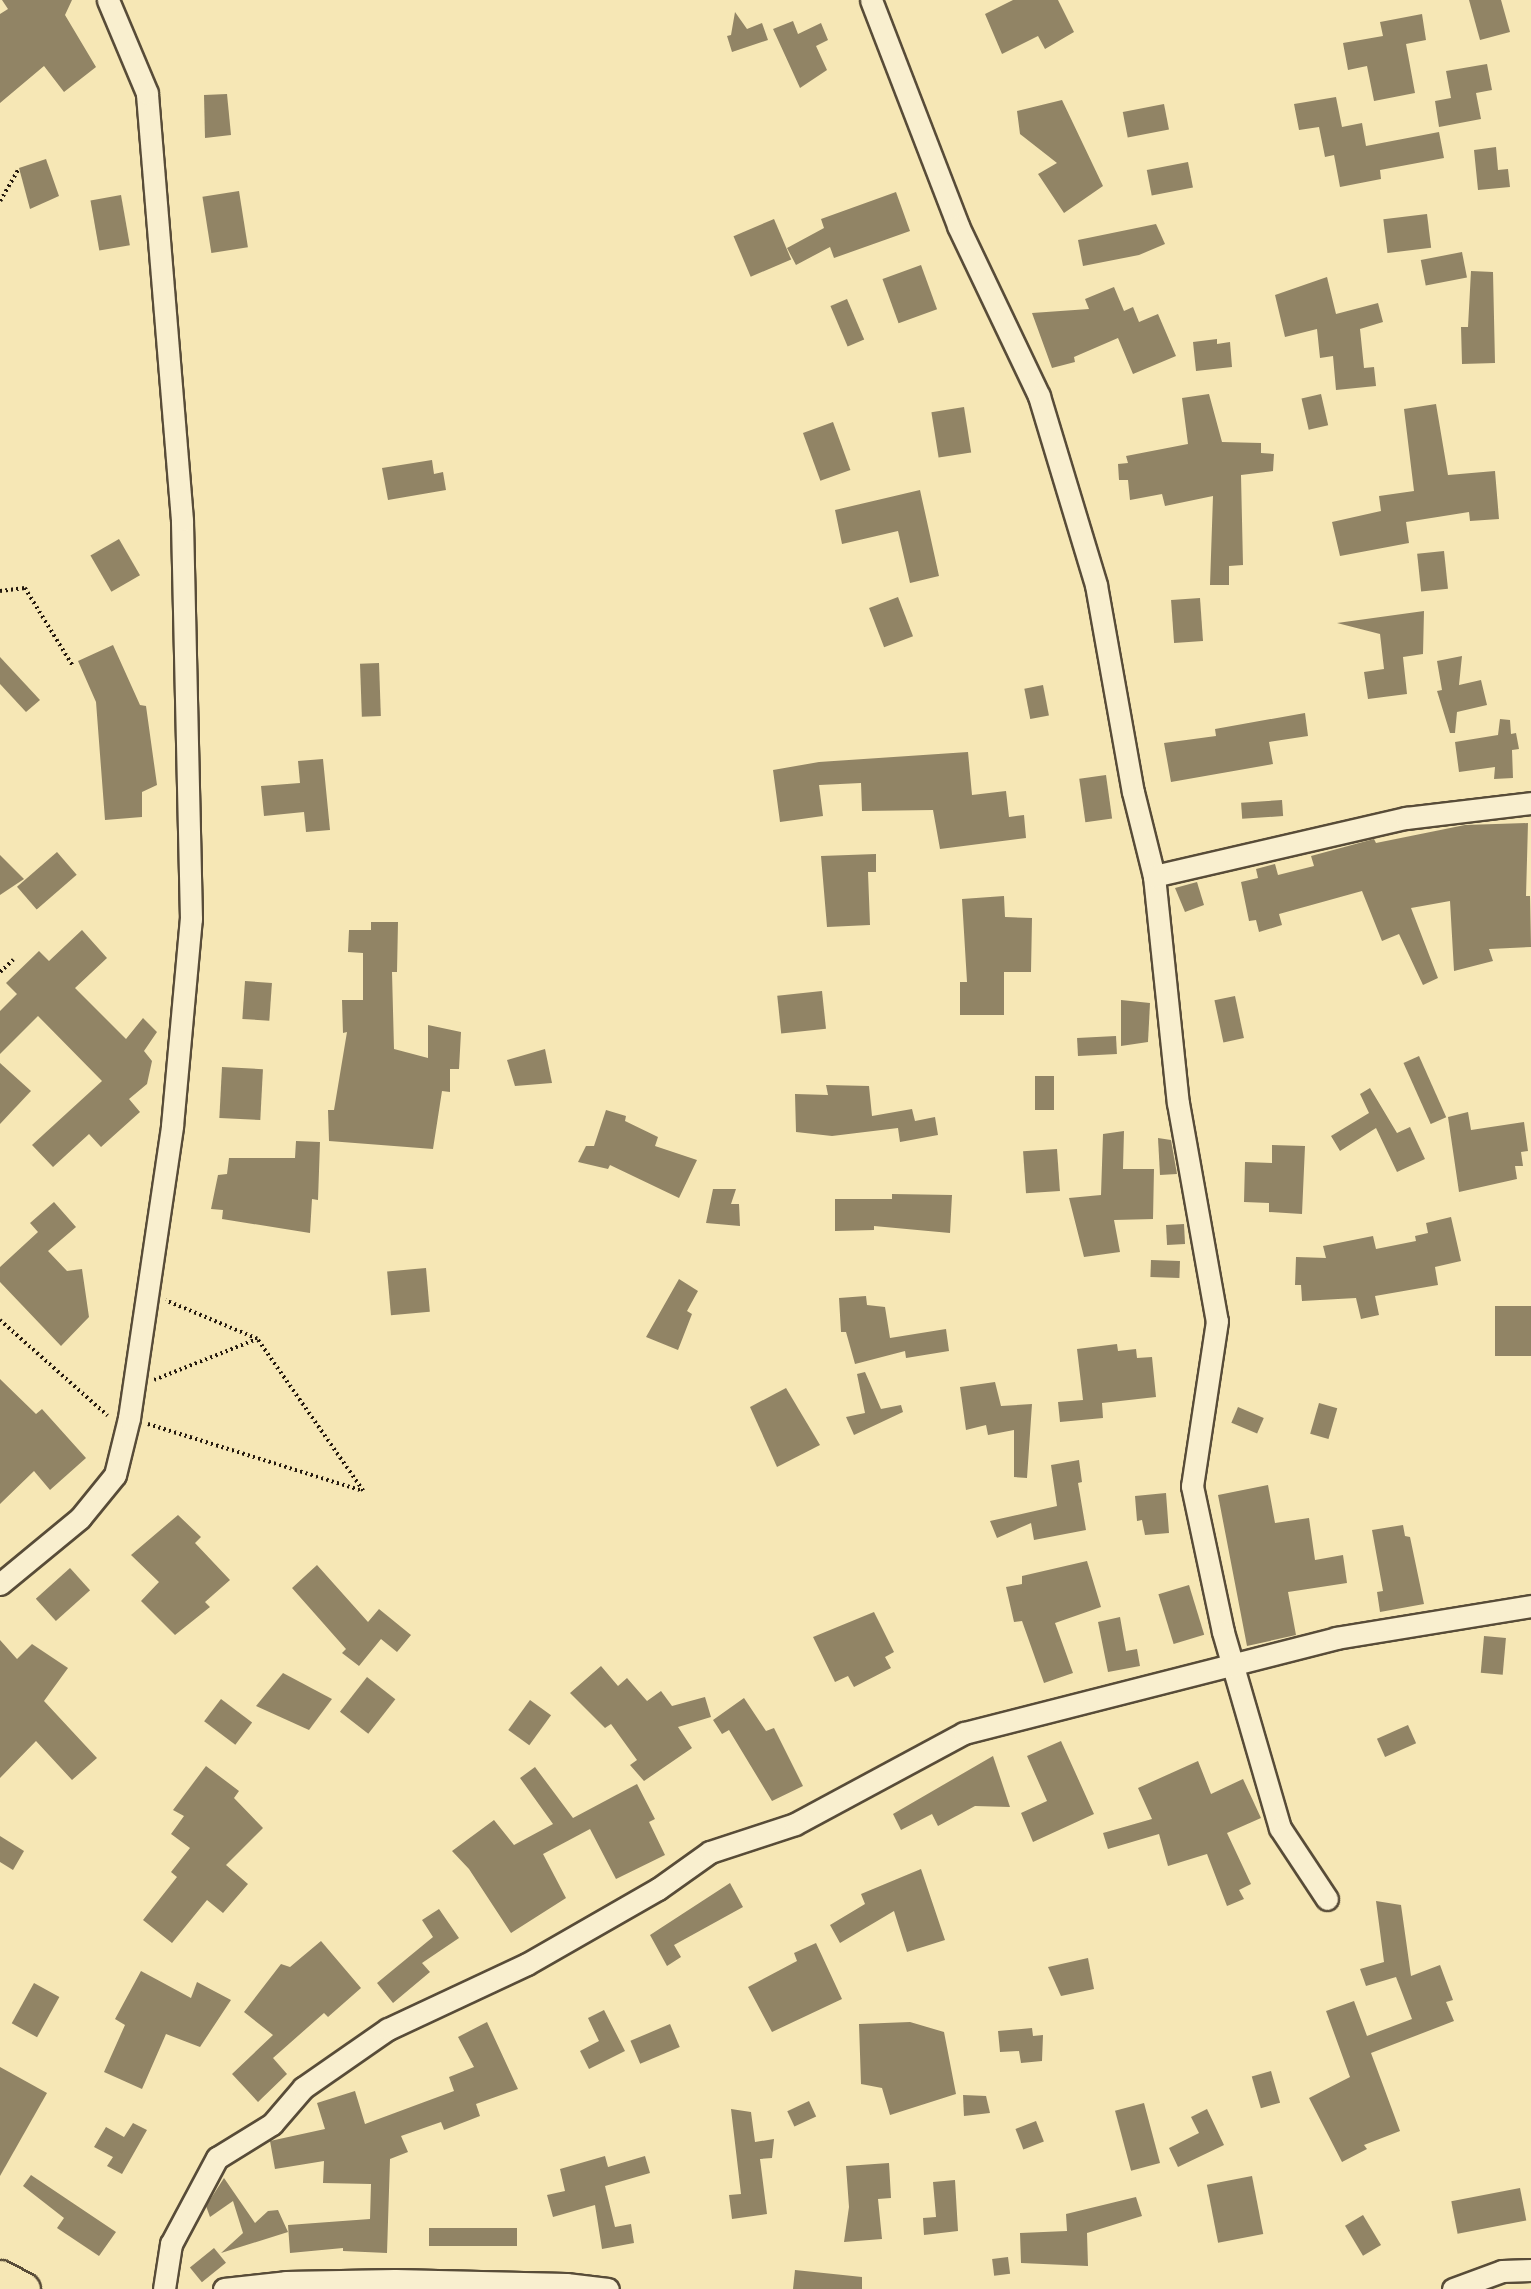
<!DOCTYPE html>
<style>
body{margin:0}
#map{position:relative;width:1531px;height:2289px;overflow:hidden;background:#f6e7b5;font-family:Alegreya,serif}
div>[style]{position:absolute}
[style*='--x']{left:calc(var(--x)*1px);top:calc(var(--y)*1px);width:calc(var(--w)*1px);rotate:calc(var(--a)*1deg)}
.building>*{inset:0;background:#918465;transform-origin:0 0}
.path>*{height:3.5px;margin-top:-1.75px;transform-origin:0;background:repeating-linear-gradient(90deg,#24190e 0 2px,transparent 0 5.5px)}
.roads{filter:drop-shadow(2px 0 #584c38) drop-shadow(-2px 0 #584c38) drop-shadow(0 2px #584c38) drop-shadow(0 -2px #584c38)}
.minor>*{height:21px;margin:-10.5px;padding:0 10.5px;transform-origin:10.5px;border-radius:10.5px;background:#f9efcf}
.trunk>*{height:33px;margin:-16.5px;padding:0 16.5px;transform-origin:16.5px;border-radius:16.5px;background:#f6e7b5}
span{translate:-50% -50%;white-space:nowrap;text-align:center;line-height:1.15;-webkit-text-stroke:5px #f9efcf;paint-order:stroke}
</style>
<div id="map">
<div class="building">
<div style="clip-path:polygon(2px 0,72px 0,65px 15px,96px 67px,64px 92px,44px 66px,0 103px,0 14px,8px 9px)"></div>
<div style="clip-path:polygon(1013px 0,1058px 0,1074px 32px,1045px 49px,1038px 36px,1002px 54px,985px 14px)"></div>
<div style="clip-path:polygon(1469px 0,1501px 0,1510px 32px,1480px 40px)"></div>
<div style="clip-path:polygon(735px 12px,747px 29px,762px 23px,768px 40px,732px 52px,727px 36px,731px 35px)"></div>
<div style="clip-path:polygon(1422px 14px,1426px 40px,1406px 44px,1415px 93px,1374px 101px,1367px 66px,1348px 70px,1343px 43px,1383px 36px,1380px 22px)"></div>
<div style="clip-path:polygon(793px 21px,798px 34px,821px 23px,828px 40px,816px 46px,827px 70px,800px 88px,773px 29px)"></div>
<div style="clip-path:polygon(1487px 64px,1492px 90px,1476px 93px,1481px 119px,1439px 127px,1435px 101px,1451px 98px,1446px 71px)"></div>
<div style="clip-path:polygon(227px 94px,231px 135px,205px 138px,204px 95px)"></div>
<div style="clip-path:polygon(1336px 97px,1342px 127px,1362px 123px,1366px 146px,1439px 132px,1444px 158px,1380px 170px,1381px 179px,1340px 187px,1334px 155px,1325px 157px,1319px 127px,1299px 130px,1294px 104px)"></div>
<div style="clip-path:polygon(1062px 100px,1103px 186px,1064px 213px,1038px 174px,1057px 163px,1020px 134px,1017px 111px)"></div>
<div style="left:1164px;top:104px;width:26px;height:42px;rotate:79deg"></div>
<div style="clip-path:polygon(1496px 147px,1498px 170px,1508px 169px,1510px 187px,1478px 190px,1474px 150px)"></div>
<div style="clip-path:polygon(46px 159px,59px 196px,30px 209px,19px 168px)"></div>
<div style="left:1188px;top:162px;width:26px;height:42px;rotate:79deg"></div>
<div style="left:239px;top:191px;width:57px;height:37px;rotate:81deg"></div>
<div style="clip-path:polygon(896px 192px,910px 231px,834px 258px,830px 247px,796px 265px,787px 248px,824px 228px,821px 219px)"></div>
<div style="left:121px;top:195px;width:51px;height:31px;rotate:80deg"></div>
<div style="left:1427px;top:214px;width:34px;height:44px;rotate:83deg"></div>
<div style="left:774px;top:219px;width:44px;height:44px;rotate:67deg"></div>
<div style="clip-path:polygon(1156px 224px,1165px 244px,1139px 255px,1083px 266px,1078px 240px)"></div>
<div style="left:1462px;top:252px;width:26px;height:42px;rotate:79deg"></div>
<div style="left:921px;top:265px;width:47px;height:41px;rotate:70deg"></div>
<div style="clip-path:polygon(1471px 271px,1493px 272px,1495px 363px,1462px 364px,1461px 327px,1468px 327px)"></div>
<div style="clip-path:polygon(1327px 277px,1336px 314px,1378px 303px,1383px 322px,1360px 329px,1364px 368px,1374px 367px,1376px 386px,1336px 390px,1333px 356px,1320px 358px,1317px 329px,1285px 337px,1275px 295px)"></div>
<div style="clip-path:polygon(1114px 287px,1124px 311px,1133px 307px,1139px 322px,1158px 314px,1176px 356px,1133px 374px,1118px 338px,1074px 357px,1075px 362px,1052px 368px,1032px 313px,1089px 309px,1085px 299px)"></div>
<div style="left:847px;top:299px;width:44px;height:18px;rotate:67deg"></div>
<div style="clip-path:polygon(1217px 339px,1217px 344px,1230px 342px,1232px 367px,1196px 371px,1193px 342px)"></div>
<div style="clip-path:polygon(1209px 394px,1222px 442px,1261px 443px,1261px 453px,1274px 454px,1273px 471px,1241px 475px,1243px 565px,1229px 566px,1229px 585px,1210px 585px,1213px 496px,1165px 506px,1162px 494px,1130px 500px,1128px 480px,1119px 480px,1118px 464px,1128px 463px,1126px 456px,1188px 444px,1182px 398px)"></div>
<div style="left:1321px;top:394px;width:32px;height:20px;rotate:77deg"></div>
<div style="clip-path:polygon(1436px 404px,1448px 475px,1495px 471px,1499px 519px,1470px 521px,1469px 512px,1406px 522px,1409px 543px,1340px 556px,1332px 522px,1381px 511px,1379px 496px,1414px 491px,1404px 409px)"></div>
<div style="left:964px;top:407px;width:46px;height:33px;rotate:81deg"></div>
<div style="left:833px;top:422px;width:51px;height:32px;rotate:70deg"></div>
<div style="clip-path:polygon(432px 460px,434px 474px,443px 472px,446px 490px,388px 500px,382px 468px)"></div>
<div style="clip-path:polygon(920px 490px,939px 576px,910px 583px,898px 531px,842px 544px,835px 510px)"></div>
<div style="left:119px;top:539px;width:42px;height:33px;rotate:60deg"></div>
<div style="left:1444px;top:551px;width:38px;height:27px;rotate:84deg"></div>
<div style="left:898px;top:597px;width:42px;height:31px;rotate:69deg"></div>
<div style="left:1200px;top:598px;width:43px;height:29px;rotate:86deg"></div>
<div style="clip-path:polygon(1424px 611px,1423px 654px,1403px 657px,1407px 694px,1368px 699px,1364px 672px,1384px 669px,1380px 634px,1337px 623px)"></div>
<div style="clip-path:polygon(113px 645px,140px 705px,146px 706px,157px 785px,142px 792px,142px 817px,105px 820px,96px 702px,78px 661px)"></div>
<div style="clip-path:polygon(1462px 656px,1459px 685px,1481px 680px,1487px 705px,1457px 712px,1455px 733px,1450px 733px,1437px 691px,1442px 690px,1437px 661px)"></div>
<div style="clip-path:polygon(0 657px,40px 700px,26px 712px,0 684px)"></div>
<div style="left:379px;top:663px;width:53px;height:19px;rotate:88deg"></div>
<div style="left:1043px;top:685px;width:31px;height:19px;rotate:79deg"></div>
<div style="clip-path:polygon(1305px 713px,1308px 736px,1269px 742px,1273px 764px,1171px 782px,1164px 743px,1216px 736px,1215px 729px)"></div>
<div style="clip-path:polygon(1500px 719px,1510px 720px,1511px 734px,1516px 733px,1519px 749px,1512px 750px,1513px 778px,1494px 779px,1495px 767px,1459px 772px,1455px 742px,1498px 735px)"></div>
<div style="clip-path:polygon(968px 752px,972px 795px,1006px 791px,1009px 817px,1024px 815px,1026px 838px,940px 849px,933px 810px,862px 811px,861px 783px,819px 785px,823px 816px,780px 822px,773px 770px,819px 762px)"></div>
<div style="clip-path:polygon(323px 759px,330px 830px,306px 832px,304px 812px,264px 816px,261px 786px,300px 783px,298px 761px)"></div>
<div style="left:1106px;top:775px;width:44px;height:27px;rotate:82deg"></div>
<div style="left:1282px;top:800px;width:16px;height:41px;rotate:86deg"></div>
<div style="clip-path:polygon(1528px 823px,1526px 896px,1530px 896px,1531px 947px,1489px 949px,1493px 961px,1454px 971px,1450px 901px,1411px 908px,1438px 978px,1423px 985px,1399px 934px,1382px 941px,1362px 891px,1279px 914px,1282px 925px,1259px 932px,1256px 920px,1249px 921px,1241px 882px,1258px 878px,1256px 869px,1275px 864px,1278px 875px,1314px 866px,1311px 856px,1374px 839px,1376px 843px,1465px 825px)"></div>
<div style="left:57px;top:852px;width:30px;height:53px;rotate:49deg"></div>
<div style="clip-path:polygon(876px 854px,876px 872px,868px 872px,870px 925px,827px 927px,821px 856px)"></div>
<div style="clip-path:polygon(0 855px,24px 879px,0 895px)"></div>
<div style="clip-path:polygon(1197px 882px,1204px 905px,1185px 912px,1175px 888px)"></div>
<div style="clip-path:polygon(1004px 896px,1005px 917px,1032px 918px,1031px 972px,1004px 972px,1004px 1015px,960px 1015px,960px 982px,967px 982px,962px 899px)"></div>
<div style="clip-path:polygon(371px 922px,398px 922px,397px 972px,392px 972px,394px 1049px,428px 1058px,428px 1025px,461px 1032px,459px 1069px,450px 1069px,450px 1092px,442px 1091px,433px 1149px,329px 1141px,328px 1110px,334px 1110px,347px 1032px,343px 1033px,342px 1000px,363px 1000px,363px 953px,348px 952px,349px 930px,371px 930px)"></div>
<div style="clip-path:polygon(82px 930px,107px 958px,75px 988px,126px 1039px,143px 1018px,157px 1032px,144px 1051px,152px 1061px,147px 1084px,129px 1099px,140px 1112px,101px 1147px,89px 1134px,53px 1167px,32px 1145px,102px 1081px,38px 1016px,0 1054px,0 1011px,17px 994px,6px 983px,39px 951px,49px 961px)"></div>
<div style="left:245px;top:981px;width:27px;height:38px;rotate:4deg"></div>
<div style="left:822px;top:991px;width:38px;height:45px;rotate:84deg"></div>
<div style="left:1235px;top:996px;width:43px;height:21px;rotate:78deg"></div>
<div style="clip-path:polygon(1121px 1000px,1150px 1003px,1148px 1042px,1121px 1046px)"></div>
<div style="left:1116px;top:1036px;width:18px;height:39px;rotate:87deg"></div>
<div style="clip-path:polygon(545px 1049px,552px 1083px,515px 1086px,507px 1060px)"></div>
<div style="left:1419px;top:1056px;width:67px;height:17px;rotate:66deg"></div>
<div style="clip-path:polygon(0 1063px,31px 1091px,0 1124px)"></div>
<div style="left:222px;top:1067px;width:41px;height:51px;rotate:3deg"></div>
<div style="left:1035px;top:1076px;width:19px;height:34px"></div>
<div style="clip-path:polygon(826px 1085px,869px 1086px,872px 1116px,912px 1109px,915px 1121px,935px 1117px,938px 1135px,900px 1142px,898px 1128px,832px 1136px,796px 1132px,795px 1094px,828px 1095px)"></div>
<div style="clip-path:polygon(1370px 1088px,1397px 1133px,1410px 1127px,1425px 1159px,1397px 1172px,1376px 1128px,1340px 1151px,1331px 1136px,1369px 1113px,1360px 1094px)"></div>
<div style="clip-path:polygon(606px 1110px,626px 1116px,625px 1121px,658px 1137px,655px 1146px,697px 1160px,679px 1198px,610px 1165px,608px 1169px,578px 1162px,586px 1146px,594px 1146px)"></div>
<div style="clip-path:polygon(1468px 1112px,1471px 1130px,1524px 1122px,1528px 1151px,1521px 1152px,1523px 1166px,1515px 1166px,1517px 1179px,1459px 1192px,1448px 1117px)"></div>
<div style="clip-path:polygon(1124px 1131px,1123px 1169px,1154px 1169px,1153px 1219px,1114px 1220px,1120px 1252px,1084px 1257px,1069px 1198px,1101px 1195px,1103px 1134px)"></div>
<div style="clip-path:polygon(1158px 1138px,1171px 1140px,1177px 1174px,1160px 1175px)"></div>
<div style="clip-path:polygon(296px 1141px,320px 1142px,318px 1200px,312px 1199px,310px 1233px,222px 1219px,223px 1210px,211px 1209px,218px 1175px,227px 1174px,229px 1158px,295px 1158px)"></div>
<div style="clip-path:polygon(1272px 1145px,1305px 1146px,1302px 1214px,1269px 1212px,1269px 1203px,1244px 1202px,1245px 1162px,1272px 1163px)"></div>
<div style="left:1057px;top:1149px;width:42px;height:34px;rotate:86deg"></div>
<div style="clip-path:polygon(713px 1189px,736px 1189px,731px 1204px,739px 1204px,740px 1226px,706px 1223px)"></div>
<div style="clip-path:polygon(892px 1194px,952px 1195px,950px 1233px,874px 1226px,874px 1230px,835px 1231px,835px 1199px,892px 1199px)"></div>
<div style="clip-path:polygon(54px 1202px,76px 1227px,48px 1251px,67px 1271px,82px 1269px,89px 1317px,61px 1346px,0 1282px,0 1267px,38px 1232px,30px 1223px)"></div>
<div style="clip-path:polygon(1451px 1217px,1461px 1261px,1435px 1267px,1438px 1285px,1375px 1296px,1379px 1315px,1361px 1319px,1356px 1298px,1302px 1301px,1301px 1285px,1295px 1285px,1296px 1257px,1326px 1258px,1323px 1246px,1373px 1236px,1376px 1249px,1416px 1241px,1415px 1236px,1428px 1233px,1426px 1223px)"></div>
<div style="left:1184px;top:1224px;width:20px;height:18px;rotate:87deg"></div>
<div style="left:1151px;top:1260px;width:29px;height:17px;rotate:2deg"></div>
<div style="left:426px;top:1268px;width:44px;height:39px;rotate:85deg"></div>
<div style="clip-path:polygon(679px 1279px,698px 1291px,687px 1311px,692px 1314px,678px 1350px,646px 1337px)"></div>
<div style="clip-path:polygon(866px 1296px,867px 1305px,885px 1307px,890px 1338px,946px 1329px,949px 1351px,906px 1358px,905px 1351px,855px 1364px,846px 1332px,841px 1332px,839px 1298px)"></div>
<div style="left:1531px;top:1306px;width:50px;height:36px;rotate:90deg"></div>
<div style="clip-path:polygon(1117px 1344px,1118px 1351px,1136px 1349px,1137px 1358px,1152px 1357px,1156px 1397px,1102px 1403px,1103px 1418px,1060px 1422px,1058px 1402px,1083px 1400px,1077px 1349px)"></div>
<div style="clip-path:polygon(865px 1372px,881px 1409px,901px 1405px,903px 1412px,854px 1435px,846px 1417px,865px 1413px,857px 1374px)"></div>
<div style="clip-path:polygon(0 1379px,36px 1414px,42px 1409px,86px 1458px,50px 1490px,34px 1471px,0 1504px)"></div>
<div style="clip-path:polygon(995px 1382px,1001px 1406px,1032px 1404px,1027px 1478px,1014px 1477px,1014px 1430px,988px 1435px,986px 1425px,966px 1430px,960px 1387px)"></div>
<div style="clip-path:polygon(786px 1388px,820px 1445px,777px 1467px,750px 1407px)"></div>
<div style="left:1319px;top:1403px;width:19px;height:32px;rotate:16deg"></div>
<div style="left:1238px;top:1407px;width:28px;height:17px;rotate:23deg"></div>
<div style="clip-path:polygon(1079px 1460px,1082px 1482px,1078px 1483px,1086px 1530px,1034px 1540px,1031px 1523px,997px 1538px,990px 1521px,1057px 1506px,1051px 1465px)"></div>
<div style="clip-path:polygon(1268px 1485px,1275px 1523px,1309px 1518px,1315px 1560px,1343px 1555px,1347px 1583px,1288px 1592px,1296px 1635px,1247px 1646px,1218px 1495px)"></div>
<div style="clip-path:polygon(1166px 1493px,1169px 1533px,1145px 1535px,1142px 1520px,1137px 1521px,1135px 1496px)"></div>
<div style="clip-path:polygon(178px 1515px,201px 1537px,195px 1543px,230px 1580px,205px 1602px,210px 1607px,175px 1635px,141px 1601px,159px 1582px,131px 1555px)"></div>
<div style="clip-path:polygon(1403px 1525px,1405px 1536px,1410px 1537px,1424px 1604px,1380px 1612px,1377px 1592px,1383px 1591px,1372px 1530px)"></div>
<div style="clip-path:polygon(1087px 1561px,1101px 1607px,1055px 1623px,1073px 1673px,1044px 1683px,1022px 1621px,1014px 1622px,1006px 1587px,1022px 1584px,1022px 1576px)"></div>
<div style="clip-path:polygon(317px 1565px,368px 1622px,379px 1609px,411px 1635px,397px 1652px,381px 1639px,359px 1666px,342px 1653px,346px 1649px,292px 1588px)"></div>
<div style="left:70px;top:1568px;width:30px;height:46px;rotate:48deg"></div>
<div style="left:1189px;top:1585px;width:52px;height:32px;rotate:73deg"></div>
<div style="clip-path:polygon(874px 1612px,894px 1652px,885px 1657px,891px 1668px,854px 1687px,848px 1676px,835px 1682px,813px 1637px)"></div>
<div style="clip-path:polygon(1120px 1617px,1126px 1651px,1137px 1649px,1140px 1666px,1108px 1672px,1098px 1622px)"></div>
<div style="left:1484px;top:1636px;width:22px;height:37px;rotate:5deg"></div>
<div style="clip-path:polygon(0 1640px,17px 1659px,32px 1644px,68px 1668px,44px 1701px,97px 1758px,72px 1780px,36px 1741px,0 1778px)"></div>
<div style="clip-path:polygon(601px 1666px,618px 1686px,627px 1678px,647px 1701px,661px 1691px,672px 1706px,705px 1697px,711px 1717px,678px 1727px,692px 1748px,644px 1781px,630px 1765px,637px 1760px,611px 1724px,605px 1728px,570px 1693px)"></div>
<div style="clip-path:polygon(283px 1673px,332px 1699px,309px 1730px,256px 1706px)"></div>
<div style="left:367px;top:1677px;width:36px;height:44px;rotate:38deg"></div>
<div style="clip-path:polygon(744px 1698px,766px 1731px,774px 1728px,803px 1786px,772px 1801px,729px 1730px,722px 1734px,713px 1720px)"></div>
<div style="left:221px;top:1699px;width:39px;height:28px;rotate:37deg"></div>
<div style="left:530px;top:1700px;width:26px;height:37px;rotate:36deg"></div>
<div style="left:1408px;top:1725px;width:20px;height:34px;rotate:66deg"></div>
<div style="clip-path:polygon(1061px 1741px,1094px 1814px,1033px 1842px,1021px 1813px,1047px 1801px,1027px 1756px)"></div>
<div style="clip-path:polygon(993px 1756px,1010px 1807px,975px 1806px,938px 1826px,932px 1814px,901px 1830px,893px 1814px)"></div>
<div style="clip-path:polygon(1198px 1761px,1211px 1794px,1243px 1779px,1261px 1818px,1227px 1833px,1251px 1884px,1239px 1890px,1244px 1899px,1227px 1906px,1207px 1854px,1168px 1866px,1159px 1834px,1108px 1849px,1103px 1833px,1152px 1819px,1138px 1788px)"></div>
<div style="clip-path:polygon(206px 1766px,239px 1791px,234px 1798px,263px 1828px,226px 1865px,248px 1884px,223px 1913px,207px 1900px,172px 1943px,143px 1920px,177px 1877px,171px 1872px,190px 1848px,171px 1834px,184px 1816px,173px 1810px)"></div>
<div style="clip-path:polygon(535px 1767px,573px 1818px,637px 1784px,655px 1819px,649px 1822px,665px 1855px,616px 1879px,590px 1829px,543px 1854px,566px 1898px,511px 1933px,469px 1869px,452px 1851px,494px 1820px,514px 1845px,553px 1824px,520px 1778px)"></div>
<div style="clip-path:polygon(0 1836px,24px 1851px,13px 1870px,0 1862px)"></div>
<div style="clip-path:polygon(921px 1869px,945px 1940px,907px 1952px,894px 1911px,840px 1943px,830px 1925px,865px 1904px,861px 1894px)"></div>
<div style="clip-path:polygon(730px 1883px,743px 1907px,674px 1945px,681px 1957px,667px 1966px,650px 1935px)"></div>
<div style="clip-path:polygon(1376px 1901px,1401px 1905px,1411px 1976px,1440px 1965px,1453px 2000px,1446px 2002px,1454px 2021px,1371px 2053px,1400px 2131px,1364px 2145px,1367px 2149px,1342px 2162px,1309px 2098px,1350px 2077px,1326px 2011px,1354px 2001px,1367px 2036px,1412px 2019px,1396px 1977px,1366px 1986px,1360px 1969px,1384px 1962px)"></div>
<div style="clip-path:polygon(439px 1909px,459px 1938px,422px 1963px,430px 1972px,393px 2003px,377px 1983px,433px 1937px,422px 1920px)"></div>
<div style="clip-path:polygon(321px 1941px,361px 1988px,328px 2017px,324px 2013px,273px 2058px,287px 2074px,258px 2102px,232px 2074px,273px 2035px,244px 2012px,281px 1964px,290px 1967px)"></div>
<div style="clip-path:polygon(816px 1943px,842px 1999px,772px 2032px,748px 1987px,797px 1961px,794px 1953px)"></div>
<div style="clip-path:polygon(1088px 1958px,1094px 1989px,1061px 1996px,1048px 1967px)"></div>
<div style="clip-path:polygon(141px 1971px,191px 1998px,197px 1982px,231px 2000px,200px 2047px,166px 2034px,142px 2089px,104px 2072px,125px 2025px,115px 2019px)"></div>
<div style="left:34px;top:1983px;width:29px;height:46px;rotate:29deg"></div>
<div style="clip-path:polygon(604px 2010px,625px 2051px,589px 2069px,580px 2051px,599px 2041px,588px 2018px)"></div>
<div style="clip-path:polygon(487px 2022px,518px 2089px,476px 2104px,480px 2116px,444px 2130px,441px 2122px,401px 2136px,408px 2152px,390px 2159px,387px 2253px,343px 2251px,343px 2248px,290px 2253px,288px 2225px,370px 2219px,371px 2184px,323px 2183px,324px 2161px,275px 2169px,270px 2141px,325px 2129px,317px 2103px,355px 2091px,365px 2124px,454px 2091px,449px 2077px,474px 2067px,458px 2037px)"></div>
<div style="clip-path:polygon(910px 2022px,944px 2032px,956px 2094px,890px 2115px,882px 2088px,861px 2084px,859px 2024px)"></div>
<div style="left:670px;top:2024px;width:25px;height:43px;rotate:67deg"></div>
<div style="clip-path:polygon(1032px 2028px,1033px 2036px,1043px 2035px,1042px 2061px,1021px 2063px,1019px 2051px,1000px 2052px,998px 2031px)"></div>
<div style="clip-path:polygon(0 2067px,47px 2093px,0 2176px)"></div>
<div style="left:1271px;top:2071px;width:33px;height:20px;rotate:74deg"></div>
<div style="clip-path:polygon(963px 2095px,986px 2096px,990px 2113px,964px 2116px)"></div>
<div style="left:809px;top:2101px;width:17px;height:24px;rotate:65deg"></div>
<div style="left:1144px;top:2103px;width:62px;height:30px;rotate:75deg"></div>
<div style="clip-path:polygon(731px 2109px,751px 2112px,755px 2142px,774px 2139px,772px 2158px,760px 2159px,767px 2214px,732px 2219px,729px 2195px,741px 2194px)"></div>
<div style="clip-path:polygon(1207px 2109px,1224px 2145px,1178px 2167px,1169px 2148px,1199px 2133px,1191px 2117px)"></div>
<div style="left:1036px;top:2121px;width:22px;height:22px;rotate:69deg"></div>
<div style="clip-path:polygon(133px 2123px,147px 2130px,122px 2174px,107px 2166px,113px 2157px,94px 2147px,106px 2127px,124px 2137px)"></div>
<div style="clip-path:polygon(605px 2156px,608px 2167px,645px 2156px,650px 2173px,605px 2186px,615px 2227px,631px 2224px,634px 2243px,602px 2249px,595px 2205px,553px 2217px,547px 2195px,565px 2191px,560px 2169px)"></div>
<div style="clip-path:polygon(889px 2163px,891px 2198px,878px 2199px,882px 2239px,844px 2242px,849px 2207px,846px 2166px)"></div>
<div style="clip-path:polygon(31px 2175px,116px 2232px,99px 2256px,57px 2228px,64px 2218px,23px 2186px)"></div>
<div style="left:1252px;top:2176px;width:59px;height:46px;rotate:79deg"></div>
<div style="clip-path:polygon(224px 2178px,255px 2223px,268px 2211px,278px 2210px,288px 2232px,221px 2253px,243px 2233px,233px 2201px,210px 2217px,206px 2206px)"></div>
<div style="clip-path:polygon(955px 2180px,958px 2231px,924px 2235px,923px 2218px,936px 2217px,933px 2182px)"></div>
<div style="left:1520px;top:2188px;width:33px;height:70px;rotate:79deg"></div>
<div style="clip-path:polygon(1136px 2197px,1142px 2216px,1087px 2233px,1088px 2266px,1021px 2263px,1020px 2233px,1067px 2231px,1066px 2214px)"></div>
<div style="left:1363px;top:2215px;width:35px;height:21px;rotate:59deg"></div>
<div style="left:429px;top:2228px;width:88px;height:18px"></div>
<div style="left:214px;top:2248px;width:19px;height:31px;rotate:51deg"></div>
<div style="left:1008px;top:2257px;width:17px;height:16px;rotate:83deg"></div>
<div style="clip-path:polygon(795px 2270px,862px 2277px,862px 2289px,793px 2289px)"></div>
</div>
<div class="path">
<div style="--x:0;--y:201;--w:38;--a:-60"></div>
<div style="--x:0;--y:591;--w:25;--a:-7"></div>
<div style="--x:25;--y:588;--w:92;--a:58.4"></div>
<div style="--x:0;--y:972;--w:18;--a:-43"></div>
<div style="--x:0;--y:1320;--w:144;--a:41.6"></div>
<div style="--x:154;--y:1380;--w:111;--a:-21.7"></div>
<div style="--x:257;--y:1339;--w:99;--a:-157.3"></div>
<div style="--x:148;--y:1424;--w:225;--a:17.3"></div>
<div style="--x:363;--y:1491;--w:185;--a:-124.9"></div>
</div>
<div class="roads">
<div class="minor">
<div style="--x:871;--y:0;--w:242;--a:68.9"></div>
<div style="--x:958;--y:226;--w:188;--a:64.5"></div>
<div style="--x:1039;--y:396;--w:197;--a:73.2"></div>
<div style="--x:1096;--y:585;--w:210;--a:79.9"></div>
<div style="--x:1133;--y:792;--w:87;--a:76"></div>
<div style="--x:1154;--y:876;--w:228;--a:84"></div>
<div style="--x:1178;--y:1103;--w:221;--a:79.9"></div>
<div style="--x:1217;--y:1321;--w:167;--a:98.6"></div>
<div style="--x:1192;--y:1486;--w:149;--a:78"></div>
<div style="--x:1223;--y:1632;--w:204;--a:73.8"></div>
<div style="--x:1280;--y:1828;--w:85;--a:56.5"></div>
<div style="--x:1154;--y:876;--w:259;--a:-13"></div>
<div style="--x:1406;--y:818;--w:126;--a:-6.8"></div>
<div style="--x:0;--y:1584;--w:104;--a:-39.5"></div>
<div style="--x:80;--y:1518;--w:55;--a:-50.9"></div>
<div style="--x:115;--y:1475;--w:59;--a:-76.2"></div>
<div style="--x:129;--y:1418;--w:295;--a:-81.6"></div>
<div style="--x:172;--y:1126;--w:208;--a:-84.8"></div>
<div style="--x:191;--y:919;--w:399;--a:-91.3"></div>
<div style="--x:182;--y:520;--w:428;--a:-94.7"></div>
<div style="--x:147;--y:93;--w:101;--a:-112.8"></div>
<div style="--x:164;--y:2289;--w:46;--a:-81.2"></div>
<div style="--x:171;--y:2244;--w:98;--a:-61.9"></div>
<div style="--x:217;--y:2158;--w:65;--a:-31.7"></div>
<div style="--x:272;--y:2124;--w:48;--a:-49.3"></div>
<div style="--x:303;--y:2088;--w:103;--a:-34.8"></div>
<div style="--x:388;--y:2029;--w:153;--a:-25.1"></div>
<div style="--x:527;--y:1964;--w:151;--a:-29.8"></div>
<div style="--x:658;--y:1889;--w:64;--a:-35.4"></div>
<div style="--x:710;--y:1852;--w:89;--a:-18.2"></div>
<div style="--x:795;--y:1824;--w:192;--a:-28.3"></div>
<div style="--x:964;--y:1733;--w:384;--a:-14.3"></div>
<div style="--x:1336;--y:1638;--w:198;--a:-9.3"></div>
<div style="--x:224;--y:2289;--w:62;--a:-6.4"></div>
<div style="--x:286;--y:2282;--w:109;--a:-1.1"></div>
<div style="--x:395;--y:2280;--w:171;--a:1.3"></div>
<div style="--x:566;--y:2284;--w:42;--a:6.8"></div>
<div style="--x:1453;--y:2289;--w:52;--a:-20.2"></div>
<div style="--x:1502;--y:2271;--w:29;--a:-2"></div>
</div>
<div class="trunk">
<div style="--x:0;--y:2277;--w:26;--a:28"></div>
</div>
</div>
</div>
